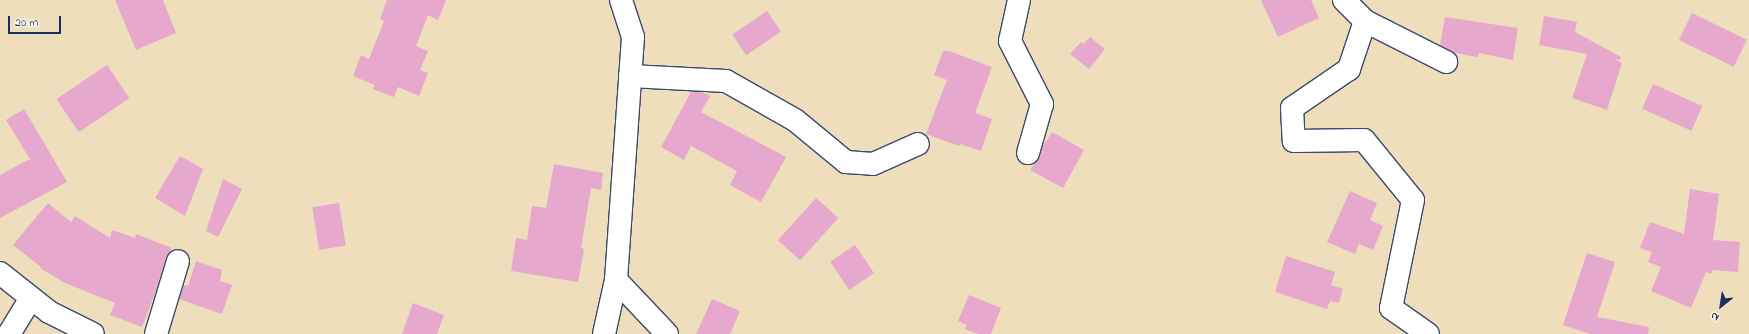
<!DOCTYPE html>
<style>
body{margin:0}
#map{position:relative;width:1749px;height:334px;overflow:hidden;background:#eedebc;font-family:"Indie Flower",sans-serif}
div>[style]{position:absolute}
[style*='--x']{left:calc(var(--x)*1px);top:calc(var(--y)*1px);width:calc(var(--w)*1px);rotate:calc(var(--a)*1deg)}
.building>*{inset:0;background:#e6a8cd;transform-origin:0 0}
.roads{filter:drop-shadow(1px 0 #3b496c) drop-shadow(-1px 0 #3b496c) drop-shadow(0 1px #3b496c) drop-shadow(0 -1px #3b496c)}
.minor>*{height:22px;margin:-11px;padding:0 11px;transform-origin:11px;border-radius:11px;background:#fff}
span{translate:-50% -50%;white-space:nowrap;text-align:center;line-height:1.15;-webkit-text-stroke:3px #fcf5e5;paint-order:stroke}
.north{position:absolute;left:1701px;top:286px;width:40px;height:40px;-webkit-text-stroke:3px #fcf5e5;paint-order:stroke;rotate:210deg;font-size:11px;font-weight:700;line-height:16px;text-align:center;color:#1b2f5e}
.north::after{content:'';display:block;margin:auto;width:14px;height:18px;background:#1b2f5e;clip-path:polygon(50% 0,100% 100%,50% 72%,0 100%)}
.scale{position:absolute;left:8px;top:16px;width:53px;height:18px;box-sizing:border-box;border:2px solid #1b2f5e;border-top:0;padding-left:5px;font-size:12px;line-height:14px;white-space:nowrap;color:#1b2f5e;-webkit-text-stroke:3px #fcf5e5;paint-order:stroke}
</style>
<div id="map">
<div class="building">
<div style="clip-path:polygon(115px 0,163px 0,176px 33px,136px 50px)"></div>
<div style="clip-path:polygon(387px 0,446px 0,438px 20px,428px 15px,416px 46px,428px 51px,420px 70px,428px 73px,419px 96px,398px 87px,394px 97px,373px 89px,375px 85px,353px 76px,361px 55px,369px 59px,384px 21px,380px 19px)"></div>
<div style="clip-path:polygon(1261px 0,1311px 0,1319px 18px,1278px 37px)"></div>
<div style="left:767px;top:11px;width:25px;height:42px;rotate:56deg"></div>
<div style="left:1692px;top:13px;width:61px;height:30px;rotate:26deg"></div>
<div style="clip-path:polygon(1544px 16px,1577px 22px,1575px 32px,1621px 57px,1620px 60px,1613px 58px,1622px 63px,1607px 110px,1572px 98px,1587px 54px,1539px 45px)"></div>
<div style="clip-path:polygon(1445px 17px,1518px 28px,1513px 60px,1479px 53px,1478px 57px,1454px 53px,1440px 45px)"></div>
<div style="clip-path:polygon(1090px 37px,1105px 49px,1089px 69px,1070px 54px,1081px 42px,1084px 44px)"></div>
<div style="clip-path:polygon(943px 51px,949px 51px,992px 67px,975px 113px,992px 119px,981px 151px,960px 144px,959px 146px,926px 134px,947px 80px,934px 75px)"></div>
<div style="left:107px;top:65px;width:40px;height:61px;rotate:56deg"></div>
<div style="left:1653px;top:84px;width:54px;height:27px;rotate:24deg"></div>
<div style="clip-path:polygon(691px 92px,702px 92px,710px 96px,701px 112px,786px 157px,761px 202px,730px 185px,737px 171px,691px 146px,684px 160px,661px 147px)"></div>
<div style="clip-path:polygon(24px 109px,67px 182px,0 218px,0 175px,30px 159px,6px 120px)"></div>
<div style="clip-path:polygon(1052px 132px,1084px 150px,1063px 188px,1030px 170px,1040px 157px,1042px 148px)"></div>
<div style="clip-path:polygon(180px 156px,203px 169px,185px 216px,155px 198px)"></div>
<div style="clip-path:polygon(554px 164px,603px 173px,601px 190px,591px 188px,581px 248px,584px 249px,578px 282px,511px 271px,516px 238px,527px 240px,532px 206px,546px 208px)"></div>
<div style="clip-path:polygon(223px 179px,242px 189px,218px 237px,206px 231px)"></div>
<div style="clip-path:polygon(1690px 189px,1719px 194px,1713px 240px,1740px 242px,1738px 272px,1713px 270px,1711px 274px,1706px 272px,1691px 308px,1651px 291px,1661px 267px,1648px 262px,1652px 252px,1640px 248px,1650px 222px,1684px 234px)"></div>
<div style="clip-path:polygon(1350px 191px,1377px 203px,1370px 220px,1383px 226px,1373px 250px,1359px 244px,1355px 254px,1327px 242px)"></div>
<div style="left:816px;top:198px;width:30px;height:57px;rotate:42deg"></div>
<div style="clip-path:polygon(48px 203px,71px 222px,75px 216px,110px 238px,112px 230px,135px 238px,136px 234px,172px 248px,166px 257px,156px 291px,142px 327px,110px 315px,115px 303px,65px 283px,40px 268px,41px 267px,13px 245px)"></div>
<div style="left:339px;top:203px;width:43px;height:27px;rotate:81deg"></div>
<div style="left:855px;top:245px;width:34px;height:30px;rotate:56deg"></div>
<div style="clip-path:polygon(1587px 253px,1615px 262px,1597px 317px,1649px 327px,1648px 334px,1590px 334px,1563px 325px)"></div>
<div style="clip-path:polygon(1286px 256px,1335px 272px,1331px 285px,1343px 289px,1339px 303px,1330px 301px,1327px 309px,1275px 292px)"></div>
<div style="clip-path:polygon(196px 261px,222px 270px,220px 281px,232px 285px,222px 314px,179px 299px,184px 285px,188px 286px)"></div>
<div style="clip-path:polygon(969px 295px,1001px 308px,991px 334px,978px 334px,965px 329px,967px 325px,958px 321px)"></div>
<div style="clip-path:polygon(712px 299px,740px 311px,730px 334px,696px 334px)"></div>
<div style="clip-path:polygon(413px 303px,444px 315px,437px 334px,402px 334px)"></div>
</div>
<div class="roads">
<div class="minor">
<div style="--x:1019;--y:0;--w:42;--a:102.4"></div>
<div style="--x:1010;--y:41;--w:71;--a:63.1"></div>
<div style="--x:1042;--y:104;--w:51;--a:105.9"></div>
<div style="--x:1344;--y:0;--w:30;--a:45"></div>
<div style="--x:1365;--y:21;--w:51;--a:108.4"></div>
<div style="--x:1349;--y:69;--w:69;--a:145.6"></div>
<div style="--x:1292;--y:108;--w:33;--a:87"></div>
<div style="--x:1294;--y:141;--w:70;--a:-0.8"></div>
<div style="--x:1364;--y:140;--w:77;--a:50.8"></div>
<div style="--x:1413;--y:200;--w:110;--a:101.5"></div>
<div style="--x:1391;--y:308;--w:45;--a:35.1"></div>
<div style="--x:1365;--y:21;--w:91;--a:26.8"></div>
<div style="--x:630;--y:76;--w:96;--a:3"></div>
<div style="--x:726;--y:81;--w:79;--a:29.5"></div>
<div style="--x:795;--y:120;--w:66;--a:39.5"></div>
<div style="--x:846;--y:162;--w:27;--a:4"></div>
<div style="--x:873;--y:164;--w:49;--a:-24"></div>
<div style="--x:0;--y:273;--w:63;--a:38.5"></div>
<div style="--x:49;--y:312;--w:49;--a:26.6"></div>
<div style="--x:616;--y:280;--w:74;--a:46.6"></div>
<div style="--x:9;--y:334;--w:42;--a:-58.6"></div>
<div style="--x:156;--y:334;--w:76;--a:-73.2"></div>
<div style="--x:604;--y:334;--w:55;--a:-77.5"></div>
<div style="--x:616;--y:280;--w:244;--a:-86"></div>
<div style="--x:633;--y:37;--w:39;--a:-108"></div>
</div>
</div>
<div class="north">N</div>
<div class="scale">20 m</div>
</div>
